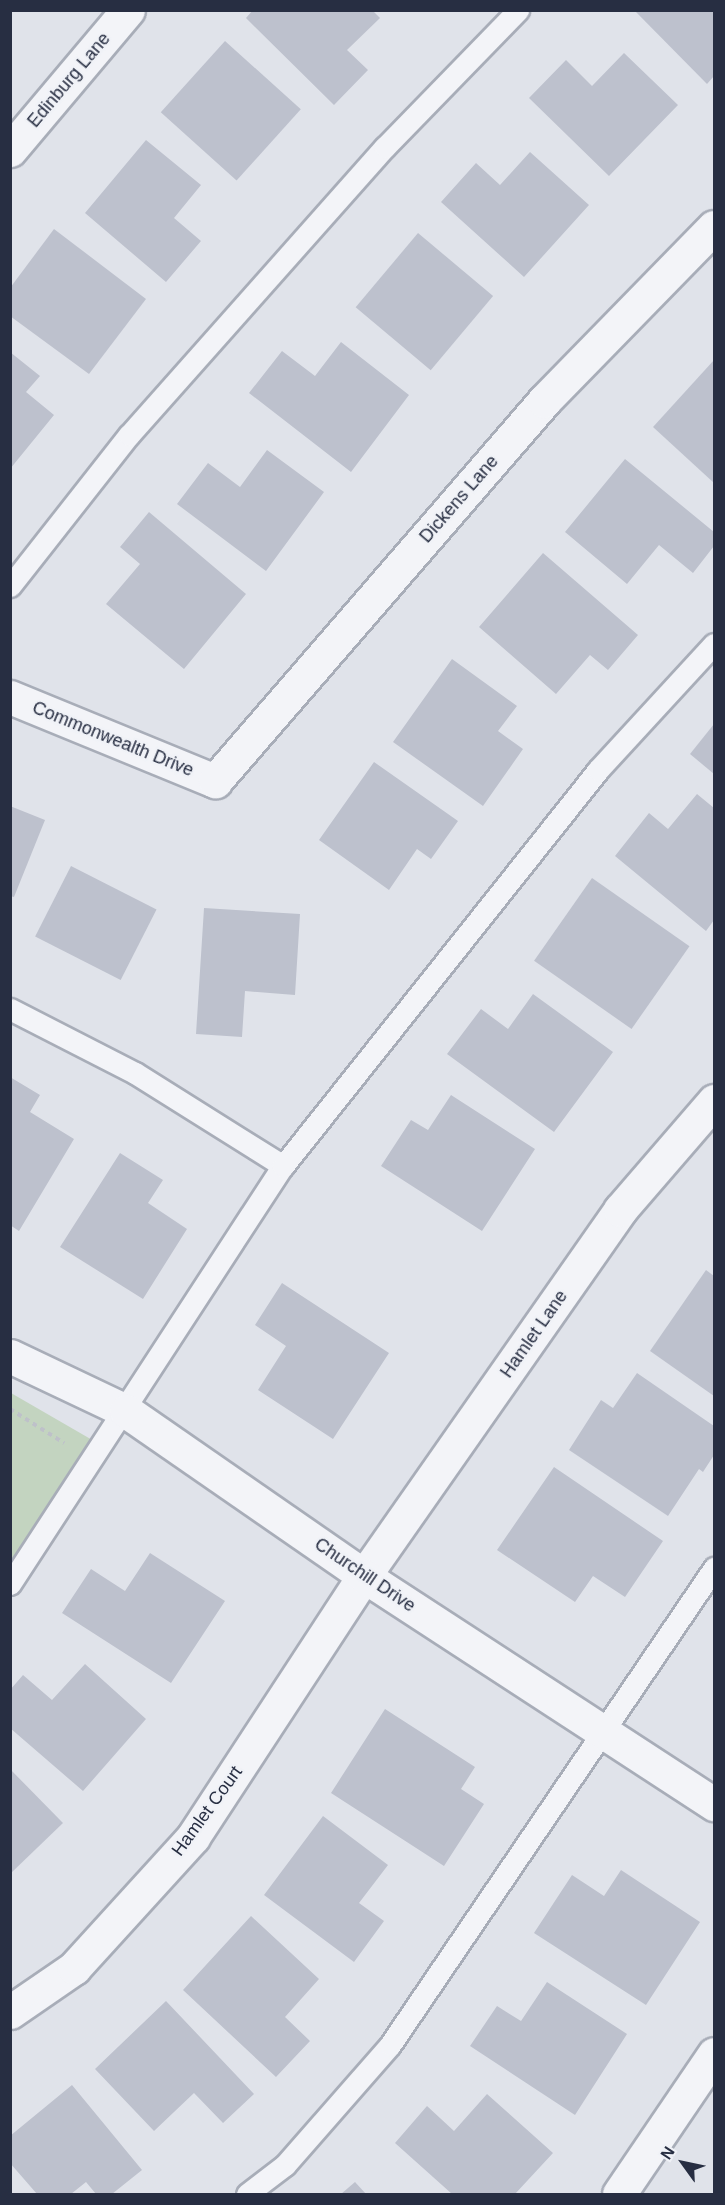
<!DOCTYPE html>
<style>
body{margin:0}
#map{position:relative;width:725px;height:2205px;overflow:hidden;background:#e0e3ea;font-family:Helvetica,sans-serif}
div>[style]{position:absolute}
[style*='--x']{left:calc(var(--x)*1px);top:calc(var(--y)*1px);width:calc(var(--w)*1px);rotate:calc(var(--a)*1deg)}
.green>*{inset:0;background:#c3d4c0}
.building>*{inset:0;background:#bdc1cd;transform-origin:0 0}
.path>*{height:4px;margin-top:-2px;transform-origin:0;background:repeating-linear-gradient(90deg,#bec1c9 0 4.5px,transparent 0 9px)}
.roads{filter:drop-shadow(2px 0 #a8adb8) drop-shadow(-2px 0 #a8adb8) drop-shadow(0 2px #a8adb8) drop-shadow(0 -2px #a8adb8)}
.service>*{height:21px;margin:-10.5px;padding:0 10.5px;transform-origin:10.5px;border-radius:10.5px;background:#f3f4f8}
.minor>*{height:33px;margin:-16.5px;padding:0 16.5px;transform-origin:16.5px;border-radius:16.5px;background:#f3f4f8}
.tertiary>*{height:33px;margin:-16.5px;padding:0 16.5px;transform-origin:16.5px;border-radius:16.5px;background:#f3f4f8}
span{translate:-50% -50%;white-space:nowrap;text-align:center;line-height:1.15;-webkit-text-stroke:4.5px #f0f2f7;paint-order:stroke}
.street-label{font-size:18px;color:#272e42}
.frame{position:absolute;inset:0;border:12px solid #272e42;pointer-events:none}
.north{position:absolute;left:653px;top:2133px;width:60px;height:60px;-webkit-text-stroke:4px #f0f2f7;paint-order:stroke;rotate:303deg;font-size:16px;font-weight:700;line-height:24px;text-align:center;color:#272e42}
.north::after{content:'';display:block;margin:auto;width:21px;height:27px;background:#272e42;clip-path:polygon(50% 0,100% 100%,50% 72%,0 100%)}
</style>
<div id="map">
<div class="green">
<div style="clip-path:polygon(11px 1393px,94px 1441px,11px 1563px)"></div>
</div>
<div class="building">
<div style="clip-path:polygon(253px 10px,372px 10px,380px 18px,347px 50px,368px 70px,334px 105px,246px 18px)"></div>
<div style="clip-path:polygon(634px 10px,714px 10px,714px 76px,707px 84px)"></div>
<div style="left:225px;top:41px;width:102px;height:96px;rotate:42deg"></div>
<div style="clip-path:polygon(624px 53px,678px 105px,609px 176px,529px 98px,566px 60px,592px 86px)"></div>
<div style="clip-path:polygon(146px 140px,201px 185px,174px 218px,201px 241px,166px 282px,85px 213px)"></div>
<div style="clip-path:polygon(530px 152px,589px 205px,524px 277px,441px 202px,476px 163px,500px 185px)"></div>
<div style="clip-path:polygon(54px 229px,146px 299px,89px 374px,10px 316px,10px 288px)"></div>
<div style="left:418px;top:233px;width:98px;height:97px;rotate:40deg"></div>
<div style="clip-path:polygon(341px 342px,409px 395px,351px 472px,249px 393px,282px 351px,315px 376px)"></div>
<div style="clip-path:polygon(10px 352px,40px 376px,26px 392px,54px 415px,10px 469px)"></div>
<div style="clip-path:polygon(714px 360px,714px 483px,653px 427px)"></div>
<div style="clip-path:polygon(267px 450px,324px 492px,266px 571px,177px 504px,208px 463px,240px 487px)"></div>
<div style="clip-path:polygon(625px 459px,714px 532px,714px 546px,693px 573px,659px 545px,627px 584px,565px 532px)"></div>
<div style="clip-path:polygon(149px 512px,246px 594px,184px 669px,106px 604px,140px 564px,120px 547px)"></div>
<div style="clip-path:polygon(543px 553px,638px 635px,608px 670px,590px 655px,556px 694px,479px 627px)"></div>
<div style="clip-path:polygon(452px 659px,517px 706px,498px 731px,523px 749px,483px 806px,393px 742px)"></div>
<div style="clip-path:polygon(714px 724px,714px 774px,690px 754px)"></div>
<div style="clip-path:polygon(374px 762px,458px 821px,431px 859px,417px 849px,389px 890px,319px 840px)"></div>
<div style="clip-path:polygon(697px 794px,714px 808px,714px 920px,706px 931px,615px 856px,649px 813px,668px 829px)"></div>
<div style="clip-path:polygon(10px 806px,45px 820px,14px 897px,10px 896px)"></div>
<div style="left:71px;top:866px;width:96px;height:79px;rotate:27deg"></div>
<div style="left:592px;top:878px;width:119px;height:101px;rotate:35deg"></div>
<div style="clip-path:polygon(204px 908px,300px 914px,295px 995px,245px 991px,242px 1037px,196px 1034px)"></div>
<div style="clip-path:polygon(533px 994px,613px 1052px,554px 1132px,447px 1054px,481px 1009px,508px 1029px)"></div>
<div style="clip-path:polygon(10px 1077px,40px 1095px,30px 1112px,74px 1139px,19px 1231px,10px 1225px)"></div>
<div style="clip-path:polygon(451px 1095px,535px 1149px,482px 1231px,381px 1166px,411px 1120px,428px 1130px)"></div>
<div style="clip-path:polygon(120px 1153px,163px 1180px,148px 1203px,187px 1229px,143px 1299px,60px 1247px)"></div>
<div style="clip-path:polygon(706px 1270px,714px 1276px,714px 1396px,650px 1351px)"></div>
<div style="clip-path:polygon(282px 1283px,389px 1353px,333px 1439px,258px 1390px,286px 1346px,255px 1325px)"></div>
<div style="clip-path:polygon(637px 1373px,714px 1426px,714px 1455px,703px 1472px,699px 1469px,668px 1516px,569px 1450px,601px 1400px,613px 1408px)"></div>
<div style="clip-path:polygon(554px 1467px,663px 1541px,625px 1597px,593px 1576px,575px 1602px,497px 1550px)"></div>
<div style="clip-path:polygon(150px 1553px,225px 1601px,171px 1683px,62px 1613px,91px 1569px,125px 1591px)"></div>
<div style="clip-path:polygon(85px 1664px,146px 1719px,83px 1791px,10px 1728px,10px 1690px,23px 1675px,52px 1700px)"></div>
<div style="clip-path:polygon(385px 1709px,475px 1767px,461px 1789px,484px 1804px,444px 1866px,331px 1793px)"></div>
<div style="clip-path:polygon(10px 1769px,63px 1823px,10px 1874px)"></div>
<div style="clip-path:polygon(323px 1816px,388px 1865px,359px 1903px,384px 1921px,354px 1962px,264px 1895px)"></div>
<div style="clip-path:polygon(621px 1870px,700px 1922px,646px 2005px,534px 1933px,572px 1875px,604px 1896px)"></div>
<div style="clip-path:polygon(251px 1916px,319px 1979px,285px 2017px,310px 2041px,276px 2077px,183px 1990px)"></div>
<div style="clip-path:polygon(547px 1982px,627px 2034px,575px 2115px,470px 2046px,497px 2006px,521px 2021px)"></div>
<div style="clip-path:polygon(166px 2001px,254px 2094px,223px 2123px,194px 2093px,154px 2131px,95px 2069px)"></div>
<div style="clip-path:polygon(72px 2085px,142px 2170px,112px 2194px,96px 2194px,86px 2182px,71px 2194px,37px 2194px,10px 2163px,10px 2136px)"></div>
<div style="clip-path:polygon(487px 2094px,553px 2153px,515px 2194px,452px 2194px,395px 2143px,427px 2106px,454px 2131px)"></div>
<div style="clip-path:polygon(355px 2182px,366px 2194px,341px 2194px)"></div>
</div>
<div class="path">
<div style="--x:10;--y:1409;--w:64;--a:32.2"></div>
</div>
<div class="roads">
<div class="service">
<div style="--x:10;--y:586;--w:192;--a:-51.8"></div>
<div style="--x:129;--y:435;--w:385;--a:-48.4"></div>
<div style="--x:385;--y:147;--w:191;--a:-45.8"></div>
<div style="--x:10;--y:1009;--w:140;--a:27.1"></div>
<div style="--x:135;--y:1073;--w:175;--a:32.1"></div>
<div style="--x:10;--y:1584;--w:499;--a:-56.9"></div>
<div style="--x:283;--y:1166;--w:506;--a:-51.5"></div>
<div style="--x:598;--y:770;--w:171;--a:-47.4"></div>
<div style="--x:247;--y:2194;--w:48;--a:-37.3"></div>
<div style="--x:285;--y:2165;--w:159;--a:-48.8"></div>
<div style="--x:390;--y:2045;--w:577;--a:-55.81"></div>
</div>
<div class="minor">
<div style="--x:10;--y:150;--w:183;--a:-49.9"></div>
<div style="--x:10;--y:697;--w:222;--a:22.3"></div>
<div style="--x:215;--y:781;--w:503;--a:-49.11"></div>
<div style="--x:544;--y:401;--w:243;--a:-45.7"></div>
<div style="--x:10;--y:2012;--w:78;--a:-34.5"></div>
<div style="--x:74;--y:1968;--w:177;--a:-47.7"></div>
<div style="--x:193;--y:1837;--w:312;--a:-56.8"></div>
<div style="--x:364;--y:1576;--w:447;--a:-55"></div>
<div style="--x:620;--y:1210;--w:144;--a:-49.2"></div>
<div style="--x:619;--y:2194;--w:169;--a:-55.8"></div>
</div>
<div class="tertiary">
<div style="--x:10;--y:1356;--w:128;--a:25.4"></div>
<div style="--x:126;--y:1411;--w:290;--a:34.7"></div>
<div style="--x:364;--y:1576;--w:418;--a:33.1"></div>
</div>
</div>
<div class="street-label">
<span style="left:69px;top:80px;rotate:-50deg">Edinburg Lane</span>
<span style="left:459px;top:499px;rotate:-49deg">Dickens Lane</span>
<span style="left:113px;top:739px;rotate:22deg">Commonwealth Drive</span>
<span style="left:534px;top:1334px;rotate:-55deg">Hamlet Lane</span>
<span style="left:365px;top:1575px;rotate:34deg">Churchill Drive</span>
<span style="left:207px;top:1811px;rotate:-54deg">Hamlet Court</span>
</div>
<div class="frame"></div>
<div class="north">N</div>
</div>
